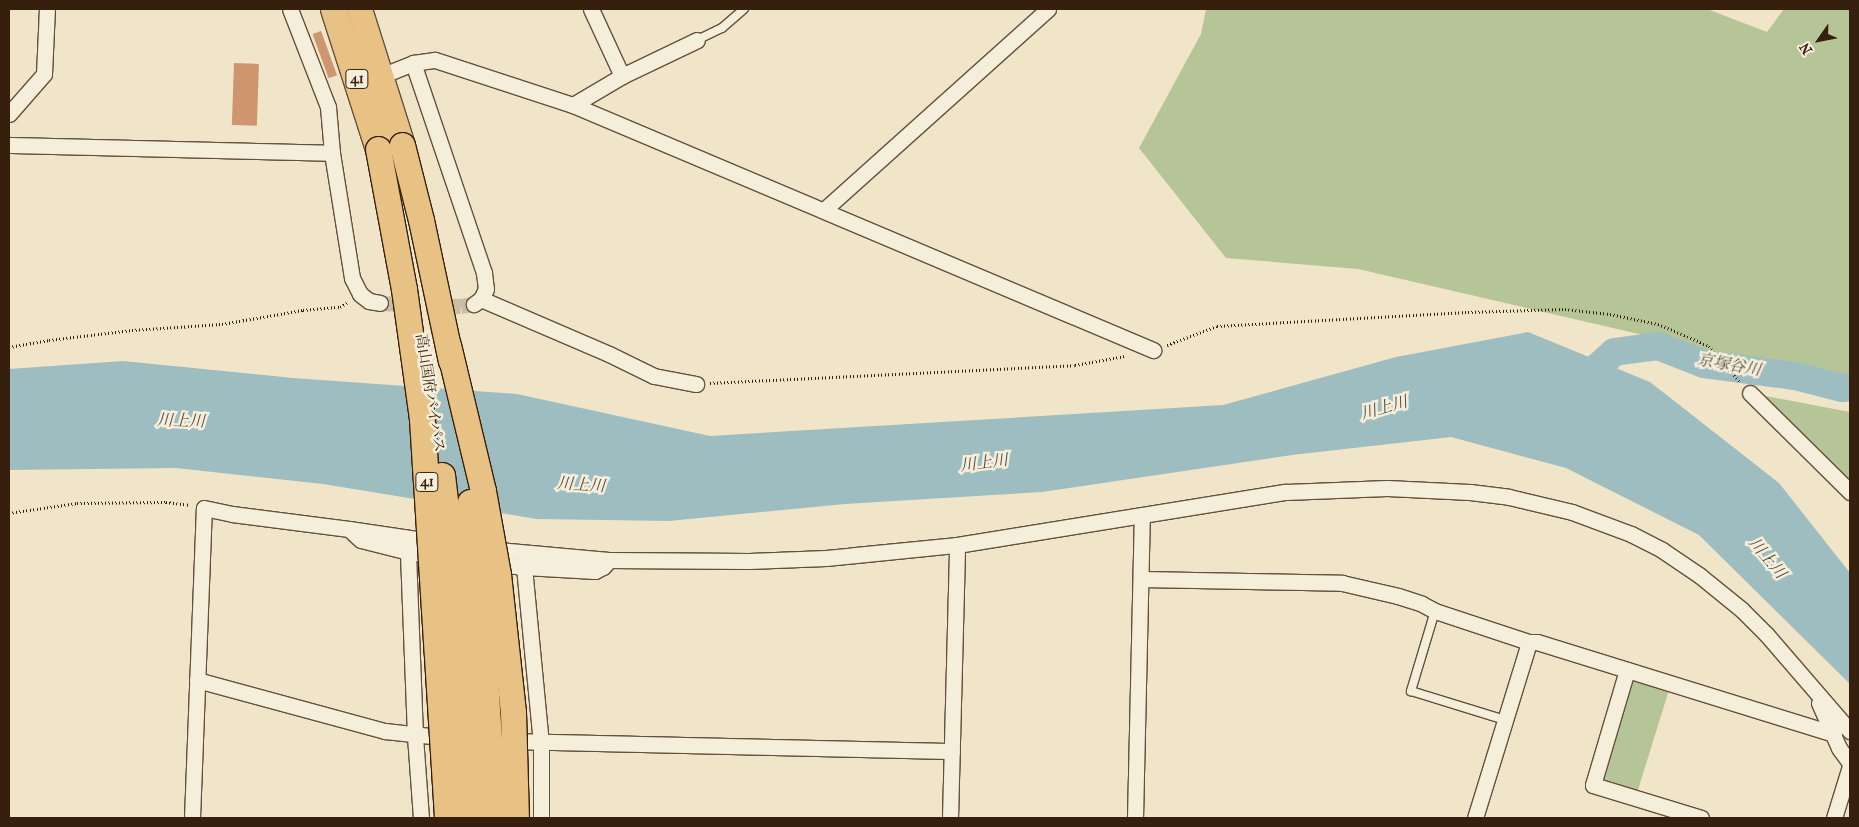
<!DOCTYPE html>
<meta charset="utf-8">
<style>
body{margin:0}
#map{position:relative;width:1859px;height:827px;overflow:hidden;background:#f0e5c8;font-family:"IM FELL French Canon","Noto Serif JP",serif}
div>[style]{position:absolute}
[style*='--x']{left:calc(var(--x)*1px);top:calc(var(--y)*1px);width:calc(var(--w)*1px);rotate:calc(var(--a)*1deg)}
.green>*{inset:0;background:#b6c598}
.water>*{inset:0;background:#9ebdc0}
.river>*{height:28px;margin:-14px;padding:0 14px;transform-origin:14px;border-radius:14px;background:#9ebdc0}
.building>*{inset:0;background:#ce966e;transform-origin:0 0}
.minor-tunnel>*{height:15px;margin-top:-7.5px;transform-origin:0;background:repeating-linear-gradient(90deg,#cbbda3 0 15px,transparent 0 23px)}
.path>*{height:2.5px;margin-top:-1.25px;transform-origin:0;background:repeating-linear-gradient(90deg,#361f0d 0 1px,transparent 0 3.5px)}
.roads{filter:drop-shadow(1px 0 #64503c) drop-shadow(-1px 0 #64503c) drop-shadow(0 1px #64503c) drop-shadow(0 -1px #64503c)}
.service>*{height:8px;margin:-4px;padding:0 4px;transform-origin:4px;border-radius:4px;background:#f5eedb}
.minor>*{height:15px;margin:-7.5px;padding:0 7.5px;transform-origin:7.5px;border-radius:7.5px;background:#f5eedb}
.trunk>*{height:25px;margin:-12.5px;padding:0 12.5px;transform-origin:12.5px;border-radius:12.5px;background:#e8c284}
.bridges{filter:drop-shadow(1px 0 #361f0d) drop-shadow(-1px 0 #361f0d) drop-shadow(0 1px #361f0d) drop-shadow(0 -1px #361f0d)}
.trunk-bridge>*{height:25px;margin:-12.5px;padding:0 12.5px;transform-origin:12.5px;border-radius:12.5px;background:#e8c284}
.motorway-bridge>*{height:28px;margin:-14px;padding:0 14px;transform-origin:14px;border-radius:14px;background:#e8c284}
span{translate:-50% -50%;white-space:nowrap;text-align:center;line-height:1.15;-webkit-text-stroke:5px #f5eedb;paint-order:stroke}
.shield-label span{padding:1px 4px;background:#f5eedb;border:1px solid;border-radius:4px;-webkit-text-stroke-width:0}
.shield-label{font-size:14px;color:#361f0d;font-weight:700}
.street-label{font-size:15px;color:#361f0d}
.water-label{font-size:16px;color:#554e43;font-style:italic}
.frame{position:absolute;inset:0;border:10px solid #361f0d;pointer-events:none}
.north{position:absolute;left:1794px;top:15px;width:50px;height:50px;-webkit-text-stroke:4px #f5eedb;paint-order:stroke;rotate:237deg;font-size:14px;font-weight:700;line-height:20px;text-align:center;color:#361f0d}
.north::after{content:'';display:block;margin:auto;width:18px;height:22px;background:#361f0d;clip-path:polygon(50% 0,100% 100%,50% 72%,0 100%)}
</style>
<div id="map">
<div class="green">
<div style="clip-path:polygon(1206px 9px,1707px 9px,1767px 32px,1784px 9px,1850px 9px,1850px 399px,1678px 343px,1358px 269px,1226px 258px,1139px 148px,1201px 34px)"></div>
<div style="clip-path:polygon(1750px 393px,1850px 412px,1850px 492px)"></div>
<div style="clip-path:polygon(1635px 680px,1669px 690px,1637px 793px,1606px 783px,1600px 773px,1629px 685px)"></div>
</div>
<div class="water">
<div style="clip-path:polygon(1528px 332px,1650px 382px,1779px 483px,1850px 573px,1850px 684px,1699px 535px,1566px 468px,1451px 437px,1292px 455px,1042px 492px,845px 504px,669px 521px,537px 519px,323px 484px,176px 468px,9px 470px,9px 369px,123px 361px,293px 378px,517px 394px,710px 436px,1223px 405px,1396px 357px)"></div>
</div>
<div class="river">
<div style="--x:1572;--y:383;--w:21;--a:-28"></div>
<div style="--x:1591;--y:373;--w:31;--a:-42"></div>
<div style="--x:1614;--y:352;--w:44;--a:-7.8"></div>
<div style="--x:1658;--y:346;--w:49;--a:21.4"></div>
<div style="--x:1704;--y:364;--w:92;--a:7.5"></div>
<div style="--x:1795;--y:376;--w:49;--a:14.3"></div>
<div style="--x:1842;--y:388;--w:8;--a:-7"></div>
</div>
<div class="building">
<div style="left:321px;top:31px;width:47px;height:9px;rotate:70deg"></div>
<div style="left:234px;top:63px;width:25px;height:62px;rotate:2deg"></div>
</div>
<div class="minor-tunnel">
<div style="--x:380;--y:303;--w:81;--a:2.1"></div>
<div style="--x:461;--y:306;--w:13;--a:-9"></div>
</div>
<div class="path">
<div style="--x:1167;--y:345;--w:53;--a:-20.8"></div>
<div style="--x:1217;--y:326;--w:251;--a:-3.2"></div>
<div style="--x:1468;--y:312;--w:97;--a:-1.8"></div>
<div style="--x:1565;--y:309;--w:45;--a:6.3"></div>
<div style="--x:1610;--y:314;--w:49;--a:11.8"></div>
<div style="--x:1658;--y:324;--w:28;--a:23"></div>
<div style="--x:1684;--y:335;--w:27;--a:24"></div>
<div style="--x:1709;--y:346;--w:48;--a:49.3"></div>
<div style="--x:9;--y:347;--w:41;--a:-9.9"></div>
<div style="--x:49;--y:340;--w:84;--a:-6.9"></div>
<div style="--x:132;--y:330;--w:90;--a:-3.8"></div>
<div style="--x:222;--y:324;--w:82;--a:-9.8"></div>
<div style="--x:303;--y:310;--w:37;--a:-5"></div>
<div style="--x:340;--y:307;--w:9;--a:-32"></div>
<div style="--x:710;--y:383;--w:365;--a:-2.8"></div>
<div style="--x:1075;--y:365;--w:51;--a:-10.2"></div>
<div style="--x:9;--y:513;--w:69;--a:-8.4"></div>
<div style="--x:77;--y:503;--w:89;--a:-0.6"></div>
<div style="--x:166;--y:502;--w:23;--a:7"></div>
</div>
<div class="roads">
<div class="service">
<div style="--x:697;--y:40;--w:28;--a:-26"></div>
<div style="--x:722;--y:28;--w:29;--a:-41"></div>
<div style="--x:1435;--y:611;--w:84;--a:106.7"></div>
<div style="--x:1411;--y:691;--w:98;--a:17.1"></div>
</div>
<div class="minor">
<div style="--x:290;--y:9;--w:105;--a:68.8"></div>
<div style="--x:328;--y:107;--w:46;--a:85"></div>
<div style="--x:332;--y:153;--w:127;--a:80.9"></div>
<div style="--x:352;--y:278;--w:18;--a:63"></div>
<div style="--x:360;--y:294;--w:11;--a:38"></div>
<div style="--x:369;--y:301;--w:11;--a:10"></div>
<div style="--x:591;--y:9;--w:74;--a:65.2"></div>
<div style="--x:413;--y:63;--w:222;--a:71.3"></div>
<div style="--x:484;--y:273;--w:16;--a:83"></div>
<div style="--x:486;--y:289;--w:11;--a:117"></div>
<div style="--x:481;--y:299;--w:9;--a:144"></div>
<div style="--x:381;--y:76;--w:35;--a:-22"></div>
<div style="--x:413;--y:63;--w:22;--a:-8"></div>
<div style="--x:435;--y:60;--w:145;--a:18.1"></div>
<div style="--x:573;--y:105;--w:630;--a:22.9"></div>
<div style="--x:573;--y:105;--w:57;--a:-30.6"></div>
<div style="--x:622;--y:76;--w:83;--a:-25.6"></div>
<div style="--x:9;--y:114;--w:53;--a:-48.8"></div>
<div style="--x:44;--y:74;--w:65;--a:-87.4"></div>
<div style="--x:9;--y:145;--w:323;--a:1.4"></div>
<div style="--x:824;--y:210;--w:301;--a:-41.9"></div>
<div style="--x:481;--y:299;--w:139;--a:23.3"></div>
<div style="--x:609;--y:354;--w:50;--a:26.1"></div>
<div style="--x:654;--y:376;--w:43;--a:10.8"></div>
<div style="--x:1750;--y:393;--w:141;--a:44.7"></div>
<div style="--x:349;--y:529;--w:89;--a:8.4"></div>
<div style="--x:487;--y:549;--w:122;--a:5.2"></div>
<div style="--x:609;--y:560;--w:140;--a:0.4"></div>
<div style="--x:749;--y:561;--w:77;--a:-2.2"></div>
<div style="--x:826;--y:558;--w:132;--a:-5.7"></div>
<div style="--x:957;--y:545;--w:333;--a:-9.2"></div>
<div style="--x:1286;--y:492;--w:101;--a:-2.3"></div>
<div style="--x:1387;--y:488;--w:83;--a:2.8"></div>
<div style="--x:1470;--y:492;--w:39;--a:7"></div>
<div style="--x:1509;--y:497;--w:65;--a:13.4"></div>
<div style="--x:1572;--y:512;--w:63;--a:20.4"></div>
<div style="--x:1631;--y:534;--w:35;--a:27"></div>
<div style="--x:1662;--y:550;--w:45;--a:34"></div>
<div style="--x:1699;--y:575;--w:55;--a:39.1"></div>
<div style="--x:1742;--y:610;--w:35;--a:45"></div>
<div style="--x:1767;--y:635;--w:127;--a:49.2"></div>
<div style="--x:490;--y:563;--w:34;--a:7"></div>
<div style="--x:524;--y:567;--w:177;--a:84.5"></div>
<div style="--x:541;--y:743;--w:75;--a:90"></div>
<div style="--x:524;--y:567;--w:71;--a:3.2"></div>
<div style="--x:595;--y:571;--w:9;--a:-27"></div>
<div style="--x:603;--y:567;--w:9;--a:-49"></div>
<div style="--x:1141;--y:579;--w:201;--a:1.1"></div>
<div style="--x:1342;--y:583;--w:57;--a:13.1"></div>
<div style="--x:1398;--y:596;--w:25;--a:18"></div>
<div style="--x:1422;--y:604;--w:15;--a:28"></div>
<div style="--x:1435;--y:611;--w:99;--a:18.3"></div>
<div style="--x:1529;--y:642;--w:8;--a:0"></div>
<div style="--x:1537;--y:642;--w:311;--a:17.2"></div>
<div style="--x:1627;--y:670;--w:120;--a:106.5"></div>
<div style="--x:1593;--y:785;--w:113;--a:17"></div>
<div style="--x:197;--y:680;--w:195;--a:15.2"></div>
<div style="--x:385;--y:731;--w:63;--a:6.3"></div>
<div style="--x:1819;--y:703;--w:49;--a:66"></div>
<div style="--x:1839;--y:748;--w:19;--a:54"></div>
<div style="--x:506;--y:741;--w:446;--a:1.3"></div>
<div style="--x:192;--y:818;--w:310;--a:-87.8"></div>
<div style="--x:204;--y:508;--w:29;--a:12"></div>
<div style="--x:232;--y:514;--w:118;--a:7.3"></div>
<div style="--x:349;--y:529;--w:16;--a:43"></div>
<div style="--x:361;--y:540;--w:49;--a:14.3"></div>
<div style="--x:421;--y:818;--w:82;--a:-94.2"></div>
<div style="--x:415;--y:736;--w:184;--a:-92.2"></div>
<div style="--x:408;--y:552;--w:30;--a:8"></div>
<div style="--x:950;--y:818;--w:273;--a:-88.5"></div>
<div style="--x:1135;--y:818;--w:301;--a:-88.7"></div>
<div style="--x:1475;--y:818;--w:184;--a:-72.9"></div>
<div style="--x:1834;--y:818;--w:54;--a:-72.9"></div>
</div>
<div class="trunk">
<div style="--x:333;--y:9;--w:147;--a:72.2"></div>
<div style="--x:359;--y:9;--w:143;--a:72.5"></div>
</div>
</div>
<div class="bridges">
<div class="trunk-bridge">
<div style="--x:402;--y:145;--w:77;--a:75.8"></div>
<div style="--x:421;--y:220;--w:144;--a:78"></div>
<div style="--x:378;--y:149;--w:142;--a:79.5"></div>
<div style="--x:404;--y:289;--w:131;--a:82.1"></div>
<div style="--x:422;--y:419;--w:400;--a:86.4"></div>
<div style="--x:448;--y:345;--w:150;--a:76.5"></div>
<div style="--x:483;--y:491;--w:84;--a:79.8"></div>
<div style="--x:498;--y:574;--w:139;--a:83.8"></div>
<div style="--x:513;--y:712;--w:106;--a:88.4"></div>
<div style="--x:442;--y:475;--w:102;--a:83.2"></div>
<div style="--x:470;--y:502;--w:72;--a:84.4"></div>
</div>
<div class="motorway-bridge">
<div style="--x:477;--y:574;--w:245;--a:86.2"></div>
<div style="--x:454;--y:576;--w:95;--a:85.2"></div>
<div style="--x:462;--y:671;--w:147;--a:86.9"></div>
</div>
</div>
<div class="shield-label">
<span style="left:357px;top:79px">41</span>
<span style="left:427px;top:482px">41</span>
</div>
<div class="street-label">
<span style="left:430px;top:393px;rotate:81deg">高山国府バイパス</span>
</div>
<div class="water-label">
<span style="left:1729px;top:365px;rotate:10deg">京塚谷川</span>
<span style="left:1384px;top:408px;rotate:-16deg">川上川</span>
<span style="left:181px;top:421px;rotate:2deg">川上川</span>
<span style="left:984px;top:463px;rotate:-7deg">川上川</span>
<span style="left:581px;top:485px;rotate:4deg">川上川</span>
<span style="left:1767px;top:558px;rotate:50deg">川上川</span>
</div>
<div class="frame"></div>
<div class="north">N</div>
</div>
